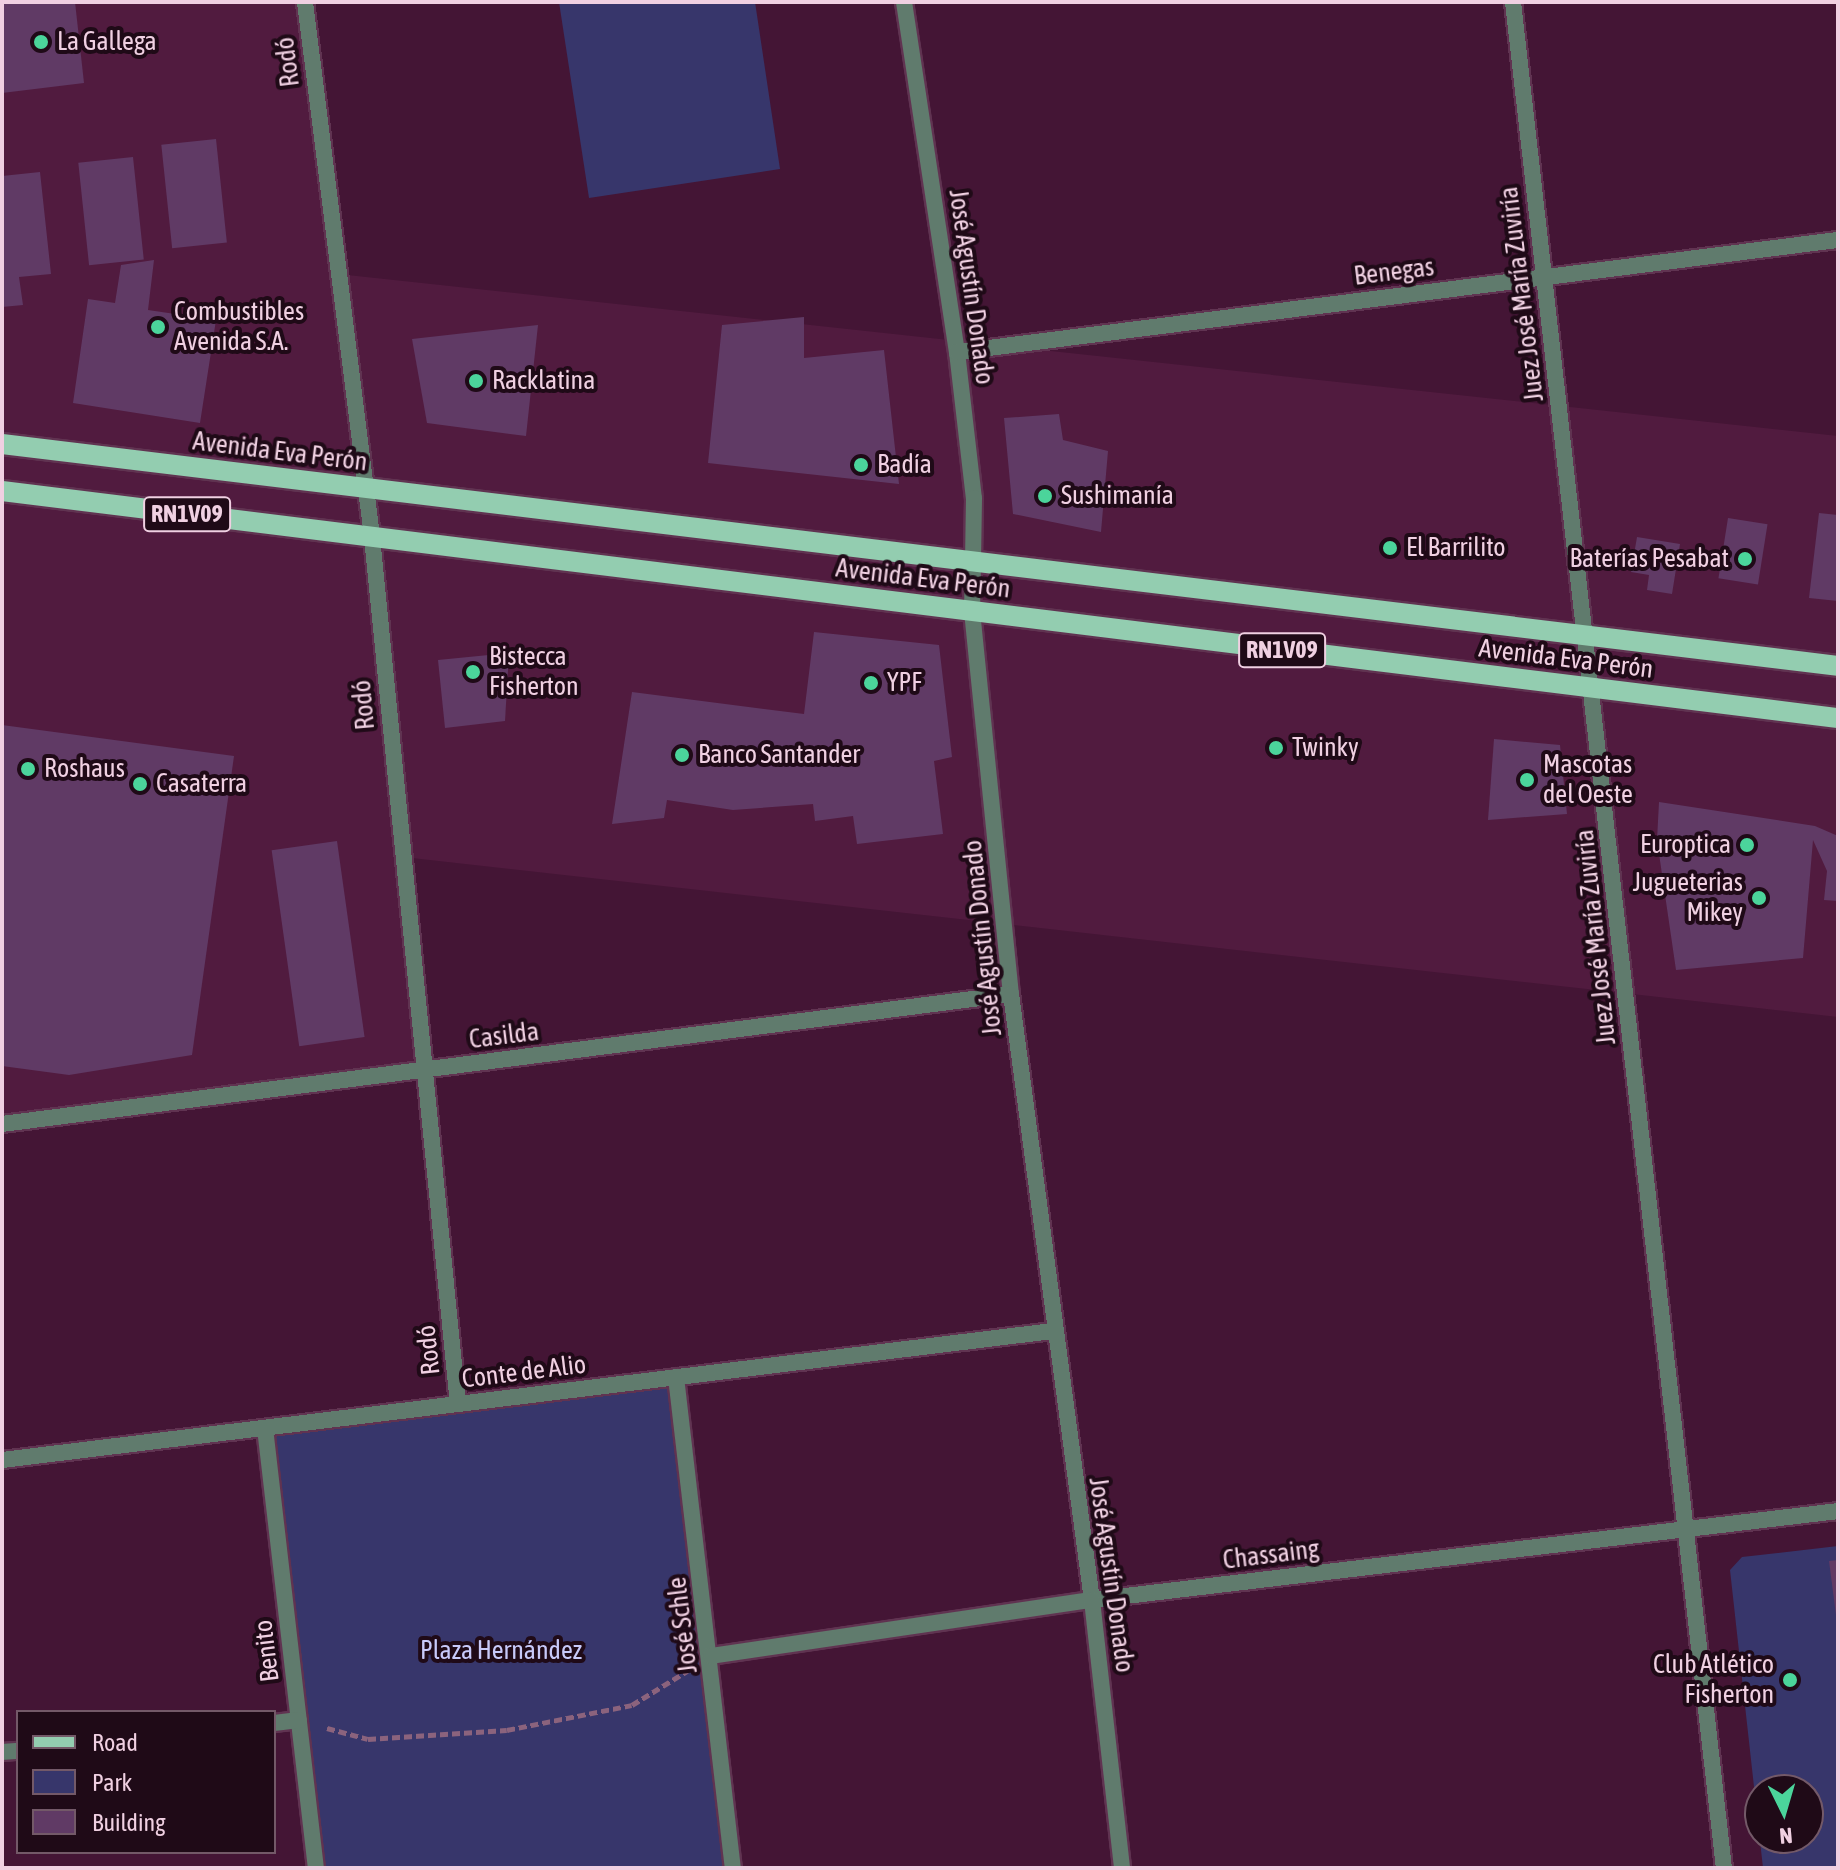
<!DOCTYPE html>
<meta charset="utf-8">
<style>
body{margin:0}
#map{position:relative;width:1840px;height:1870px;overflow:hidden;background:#441535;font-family:"Asap Condensed",sans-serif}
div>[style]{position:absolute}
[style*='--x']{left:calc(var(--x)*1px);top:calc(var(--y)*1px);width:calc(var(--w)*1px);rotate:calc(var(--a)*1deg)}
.built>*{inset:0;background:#511b3f}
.green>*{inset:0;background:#37366b;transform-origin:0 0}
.building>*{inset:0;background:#603a65;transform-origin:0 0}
.path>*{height:5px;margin-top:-2.5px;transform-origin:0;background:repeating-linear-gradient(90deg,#8b637d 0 8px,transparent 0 12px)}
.roads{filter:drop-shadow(2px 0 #603351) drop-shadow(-2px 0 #603351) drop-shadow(0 2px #603351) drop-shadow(0 -2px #603351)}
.minor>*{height:16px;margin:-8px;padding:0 8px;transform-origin:8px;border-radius:8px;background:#607b6d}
.tertiary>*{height:16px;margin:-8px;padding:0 8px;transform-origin:8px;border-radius:8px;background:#607b6d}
.primary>*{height:20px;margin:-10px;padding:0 10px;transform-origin:10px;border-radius:10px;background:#93cdb0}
.dots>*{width:22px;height:22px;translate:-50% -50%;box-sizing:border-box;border:4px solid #1f0a17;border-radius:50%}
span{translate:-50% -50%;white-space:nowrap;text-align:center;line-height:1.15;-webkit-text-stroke:8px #1f0a17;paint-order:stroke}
.shield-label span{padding:2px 6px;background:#1f0a17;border:2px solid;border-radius:6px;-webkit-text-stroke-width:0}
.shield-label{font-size:24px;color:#f0d0e2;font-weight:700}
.poi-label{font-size:26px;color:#f0d0e2}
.left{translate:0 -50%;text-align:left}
.right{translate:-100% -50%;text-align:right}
.street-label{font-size:26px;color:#f0d0e2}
.park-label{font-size:26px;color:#c8cafa}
.frame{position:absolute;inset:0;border:4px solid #f0d0e2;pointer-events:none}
.legend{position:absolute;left:16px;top:1710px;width:260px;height:144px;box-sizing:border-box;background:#1f0a17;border:2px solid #735968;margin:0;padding:10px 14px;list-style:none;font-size:24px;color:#f0d0e2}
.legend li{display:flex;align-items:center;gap:16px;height:40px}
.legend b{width:40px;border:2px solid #735968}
.north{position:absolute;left:1744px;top:1774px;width:80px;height:80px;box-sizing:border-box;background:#1f0a17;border:2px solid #735968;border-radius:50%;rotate:175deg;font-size:22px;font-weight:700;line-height:32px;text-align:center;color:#f0d0e2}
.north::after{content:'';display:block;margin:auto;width:28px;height:36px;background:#4bd49b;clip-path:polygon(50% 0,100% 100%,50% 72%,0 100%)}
</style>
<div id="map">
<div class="built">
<div style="clip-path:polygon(2px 2px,305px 2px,338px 274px,1838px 436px,1838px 1017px,403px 857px,424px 1071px,2px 1124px)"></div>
</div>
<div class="green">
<div style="clip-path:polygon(559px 2px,755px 2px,780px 169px,589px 198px)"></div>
<div style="left:676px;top:1377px;width:494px;height:414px;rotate:83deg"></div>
<div style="clip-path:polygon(evenodd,1838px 1546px,1838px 1868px,1763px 1868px,1730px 1570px,1742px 1557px,1838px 1546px,1760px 1790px,1808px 1790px,1808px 1838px,1760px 1838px,1760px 1790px)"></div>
</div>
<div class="building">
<div style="clip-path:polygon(2px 2px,75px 2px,84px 83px,2px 93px)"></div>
<div style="left:216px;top:139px;width:104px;height:55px;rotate:84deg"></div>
<div style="left:133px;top:157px;width:103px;height:55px;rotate:84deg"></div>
<div style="clip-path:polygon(40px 172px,51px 274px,19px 277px,23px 305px,2px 307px,2px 176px)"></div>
<div style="clip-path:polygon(154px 260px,148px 310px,216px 320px,200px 423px,73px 403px,88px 299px,115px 303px,121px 265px)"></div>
<div style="clip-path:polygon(804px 317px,804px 358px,884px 350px,899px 484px,708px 463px,722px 325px)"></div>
<div style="clip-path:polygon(538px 325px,526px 436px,427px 423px,412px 339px)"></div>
<div style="clip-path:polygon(1059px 414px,1063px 440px,1108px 451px,1101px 532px,1013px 514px,1004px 418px)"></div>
<div style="clip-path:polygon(1819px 513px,1838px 515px,1838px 601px,1809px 598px)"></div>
<div style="left:1728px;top:518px;width:40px;height:61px;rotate:9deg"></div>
<div style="clip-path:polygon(1637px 537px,1680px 544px,1672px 594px,1647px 590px,1649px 575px,1631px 572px)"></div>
<div style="clip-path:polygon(814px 632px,939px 645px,952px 757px,934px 761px,943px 834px,857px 844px,853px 816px,815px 821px,813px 804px,733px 810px,667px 800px,664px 818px,612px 824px,632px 692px,804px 714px)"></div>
<div style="clip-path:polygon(509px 653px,505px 721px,445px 728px,438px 660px)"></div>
<div style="clip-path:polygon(2px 725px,234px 756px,192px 1055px,69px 1075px,2px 1066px)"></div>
<div style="clip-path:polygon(1494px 739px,1560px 745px,1567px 814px,1488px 820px)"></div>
<div style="clip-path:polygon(1659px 802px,1815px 826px,1838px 836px,1838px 901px,1824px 900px,1827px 871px,1813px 840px,1803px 958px,1676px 970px,1657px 840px)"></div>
<div style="left:337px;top:841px;width:198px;height:66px;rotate:82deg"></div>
<div style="clip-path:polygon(1838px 1560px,1838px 1615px,1836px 1615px,1829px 1561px)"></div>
</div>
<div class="path">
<div style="--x:327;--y:1728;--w:42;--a:15"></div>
<div style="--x:368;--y:1739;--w:139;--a:-3.7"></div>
<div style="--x:507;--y:1730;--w:127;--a:-11.3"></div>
<div style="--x:632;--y:1705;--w:65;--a:-31.7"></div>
</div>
<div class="roads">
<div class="minor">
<div style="--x:305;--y:2;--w:539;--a:82.86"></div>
<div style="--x:372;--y:537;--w:871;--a:84.34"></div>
<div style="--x:904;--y:2;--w:354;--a:81.4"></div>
<div style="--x:957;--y:352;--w:147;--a:83.4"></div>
<div style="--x:974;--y:498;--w:65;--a:90.9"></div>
<div style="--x:1513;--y:2;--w:1878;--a:83.55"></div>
<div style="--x:957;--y:352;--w:888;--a:-7.25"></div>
<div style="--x:2;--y:1124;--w:1017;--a:-7.34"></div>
<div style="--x:676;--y:1377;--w:494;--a:83.4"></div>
<div style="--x:265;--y:1428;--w:443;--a:83.4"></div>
<div style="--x:2;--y:1460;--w:1059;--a:-7"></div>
<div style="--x:711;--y:1656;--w:385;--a:-8.4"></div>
<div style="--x:1092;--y:1600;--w:751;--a:-6.8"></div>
<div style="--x:274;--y:1723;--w:25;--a:-7"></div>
<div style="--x:2;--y:1752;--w:16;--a:-4"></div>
</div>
<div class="tertiary">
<div style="--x:973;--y:563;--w:48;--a:91.2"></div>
<div style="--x:972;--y:611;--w:385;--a:84.2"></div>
<div style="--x:1011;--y:994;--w:611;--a:82.39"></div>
<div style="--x:1092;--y:1600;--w:270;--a:83.6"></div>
</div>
<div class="primary">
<div style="--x:2;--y:444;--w:1849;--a:6.89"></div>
<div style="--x:2;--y:491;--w:1850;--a:7.05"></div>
</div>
</div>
<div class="dots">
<div style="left:41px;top:42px;background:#4bd49b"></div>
<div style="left:158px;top:327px;background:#4bd49b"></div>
<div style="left:476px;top:381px;background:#4bd49b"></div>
<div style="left:861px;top:465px;background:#4bd49b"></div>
<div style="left:1045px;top:496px;background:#4bd49b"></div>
<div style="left:1390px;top:548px;background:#4bd49b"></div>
<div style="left:1745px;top:559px;background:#4bd49b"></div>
<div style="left:473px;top:672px;background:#4bd49b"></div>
<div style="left:871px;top:683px;background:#4bd49b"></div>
<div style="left:1276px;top:748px;background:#4bd49b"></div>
<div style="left:682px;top:755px;background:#4bd49b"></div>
<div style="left:28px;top:769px;background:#4bd49b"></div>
<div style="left:1527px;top:780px;background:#4bd49b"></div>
<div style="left:140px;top:784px;background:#4bd49b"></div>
<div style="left:1747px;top:845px;background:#4bd49b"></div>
<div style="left:1759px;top:898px;background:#4bd49b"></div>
<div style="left:1790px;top:1680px;background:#4bd49b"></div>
</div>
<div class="shield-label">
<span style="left:187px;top:514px">RN1V09</span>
<span style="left:1282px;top:650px">RN1V09</span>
</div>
<div class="poi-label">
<span class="left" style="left:57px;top:42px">La Gallega</span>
<span class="left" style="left:174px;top:327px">Combustibles<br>Avenida S.A.</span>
<span class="left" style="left:492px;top:381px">Racklatina</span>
<span class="left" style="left:877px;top:465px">Badía</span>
<span class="left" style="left:1061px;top:496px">Sushimanía</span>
<span class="left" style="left:1406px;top:548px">El Barrilito</span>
<span class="right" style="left:1729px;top:559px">Baterías Pesabat</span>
<span class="left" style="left:489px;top:672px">Bistecca<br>Fisherton</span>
<span class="left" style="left:887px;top:683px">YPF</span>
<span class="left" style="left:1292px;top:748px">Twinky</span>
<span class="left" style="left:698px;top:755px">Banco Santander</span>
<span class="left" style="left:1543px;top:780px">Mascotas<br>del Oeste</span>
<span class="left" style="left:44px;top:769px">Roshaus</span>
<span class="left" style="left:156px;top:784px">Casaterra</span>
<span class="right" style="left:1731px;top:845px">Europtica</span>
<span class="right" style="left:1743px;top:898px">Jugueterias<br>Mikey</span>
<span class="right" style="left:1774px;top:1680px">Club Atlético<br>Fisherton</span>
</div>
<div class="street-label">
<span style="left:288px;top:62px;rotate:-97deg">Rodó</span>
<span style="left:1394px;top:272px;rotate:-7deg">Benegas</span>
<span style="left:971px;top:287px;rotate:82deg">José Agustín Donado</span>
<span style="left:1522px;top:294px;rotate:-97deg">Juez José María Zuviría</span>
<span style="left:280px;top:452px;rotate:7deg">Avenida Eva Perón</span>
<span style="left:923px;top:579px;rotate:7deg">Avenida Eva Perón</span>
<span style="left:1566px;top:659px;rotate:7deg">Avenida Eva Perón</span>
<span style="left:364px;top:705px;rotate:-95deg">Rodó</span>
<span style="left:1596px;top:937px;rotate:-96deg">Juez José María Zuviría</span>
<span style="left:983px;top:938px;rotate:-96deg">José Agustín Donado</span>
<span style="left:504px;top:1036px;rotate:-7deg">Casilda</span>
<span style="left:429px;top:1350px;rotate:-96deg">Rodó</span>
<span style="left:524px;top:1372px;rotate:-7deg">Conte de Alio</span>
<span style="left:1271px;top:1555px;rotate:-7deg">Chassaing</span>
<span style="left:1111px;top:1575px;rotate:82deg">José Agustín Donado</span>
<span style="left:683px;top:1625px;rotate:-97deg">José Schle</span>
<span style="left:267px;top:1651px;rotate:-97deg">Benito</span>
</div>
<div class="park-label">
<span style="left:501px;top:1651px">Plaza Hernández</span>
</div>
<div class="frame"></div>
<ul class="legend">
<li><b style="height:10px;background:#93cdb0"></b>Road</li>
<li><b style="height:22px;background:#37366b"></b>Park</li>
<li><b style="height:22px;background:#603a65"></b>Building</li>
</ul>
<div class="north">N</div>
</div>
